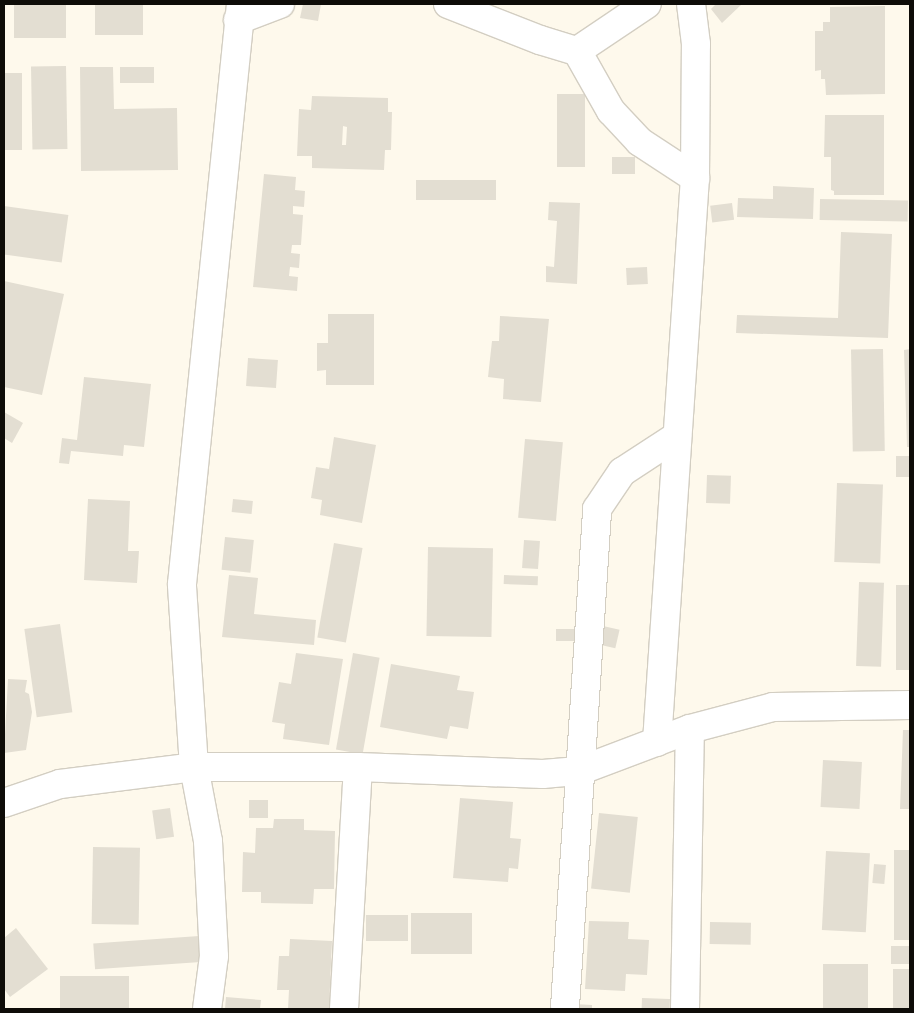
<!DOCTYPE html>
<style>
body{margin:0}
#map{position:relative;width:914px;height:1013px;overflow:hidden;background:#fef9ec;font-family:"Fira Sans",sans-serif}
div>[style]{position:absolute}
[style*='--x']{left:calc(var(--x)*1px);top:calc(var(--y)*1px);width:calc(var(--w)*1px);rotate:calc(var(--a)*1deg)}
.building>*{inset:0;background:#e3ded2;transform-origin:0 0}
.roads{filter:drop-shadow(1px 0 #d3cec2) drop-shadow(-1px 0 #d3cec2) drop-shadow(0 1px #d3cec2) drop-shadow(0 -1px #d3cec2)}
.minor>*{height:28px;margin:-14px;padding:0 14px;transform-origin:14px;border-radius:14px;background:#fff}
span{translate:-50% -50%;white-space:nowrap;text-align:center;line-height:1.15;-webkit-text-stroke:5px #fff;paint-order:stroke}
.frame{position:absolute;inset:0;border:5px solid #0e0c08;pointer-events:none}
</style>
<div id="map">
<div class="building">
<div style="left:14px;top:4px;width:52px;height:34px"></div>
<div style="left:95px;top:4px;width:48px;height:31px"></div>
<div style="clip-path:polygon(303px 4px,321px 4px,318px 21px,300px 18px)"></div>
<div style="clip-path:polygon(716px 4px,742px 4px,722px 23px,711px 9px)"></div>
<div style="clip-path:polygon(885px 6px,885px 94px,826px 95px,825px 79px,821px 79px,821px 70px,815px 71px,815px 31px,823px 31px,823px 22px,830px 22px,830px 7px)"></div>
<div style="left:66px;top:66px;width:83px;height:35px;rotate:89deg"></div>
<div style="clip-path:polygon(80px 67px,113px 67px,114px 109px,177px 108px,178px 170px,81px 171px)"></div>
<div style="left:154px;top:67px;width:16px;height:34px;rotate:90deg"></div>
<div style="left:4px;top:73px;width:18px;height:77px"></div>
<div style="left:557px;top:94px;width:28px;height:73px"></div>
<div style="clip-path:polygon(evenodd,312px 96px,388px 98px,388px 112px,392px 112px,391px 150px,385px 150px,384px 170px,312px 168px,312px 156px,297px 156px,299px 109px,311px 110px,312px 96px,343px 126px,347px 127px,346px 145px,342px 145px,343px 126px)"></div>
<div style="clip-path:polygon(825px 115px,884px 115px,884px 195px,834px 195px,834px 191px,831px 190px,831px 157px,824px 157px)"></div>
<div style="left:635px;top:157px;width:17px;height:23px;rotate:90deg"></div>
<div style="clip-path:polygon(264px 174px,296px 177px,295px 190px,305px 191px,304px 207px,293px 206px,293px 214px,303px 215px,301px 245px,292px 245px,291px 253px,300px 254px,299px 268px,290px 267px,289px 276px,298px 277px,297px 291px,253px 287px)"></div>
<div style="left:496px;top:180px;width:20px;height:80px;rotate:90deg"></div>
<div style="clip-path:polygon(773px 186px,814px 188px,813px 219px,737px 217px,738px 198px,773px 199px)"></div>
<div style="left:820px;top:199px;width:88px;height:21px;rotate:1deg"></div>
<div style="clip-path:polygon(549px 202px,580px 203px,577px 284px,546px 282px,546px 266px,554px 267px,557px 221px,548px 220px)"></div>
<div style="left:732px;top:203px;width:17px;height:22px;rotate:83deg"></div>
<div style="left:4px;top:206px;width:65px;height:48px;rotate:8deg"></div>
<div style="clip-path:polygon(841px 232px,892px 234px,888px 338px,736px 333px,737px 315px,838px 318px)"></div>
<div style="left:647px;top:267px;width:17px;height:21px;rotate:87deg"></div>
<div style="clip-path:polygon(4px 281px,64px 294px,42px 395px,4px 387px)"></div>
<div style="clip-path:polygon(328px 314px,374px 314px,374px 385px,326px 385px,326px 370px,317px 371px,317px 343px,328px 343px)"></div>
<div style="clip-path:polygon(500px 316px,549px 319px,541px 402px,503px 399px,504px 379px,488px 377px,492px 341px,499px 341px)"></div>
<div style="left:883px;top:349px;width:102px;height:32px;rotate:89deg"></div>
<div style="clip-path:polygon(910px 349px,910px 447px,907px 447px,904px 350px)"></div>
<div style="left:248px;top:358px;width:30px;height:28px;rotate:4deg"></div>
<div style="clip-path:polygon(84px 377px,151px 384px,144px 447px,124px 445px,123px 456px,71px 451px,69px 464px,59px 463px,62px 438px,77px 440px)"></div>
<div style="clip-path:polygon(4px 412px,23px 423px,12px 443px,4px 438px)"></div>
<div style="clip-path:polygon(334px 437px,376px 445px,362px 523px,320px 515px,322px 500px,311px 498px,316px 467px,329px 469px)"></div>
<div style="left:525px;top:439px;width:38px;height:79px;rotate:5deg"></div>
<div style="left:896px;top:456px;width:14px;height:21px"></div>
<div style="left:707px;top:475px;width:24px;height:28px;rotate:2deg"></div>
<div style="left:837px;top:483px;width:46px;height:79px;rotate:2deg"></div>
<div style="clip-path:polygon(88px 499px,130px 501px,128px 551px,139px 551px,137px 583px,84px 580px)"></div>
<div style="left:233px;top:499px;width:20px;height:13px;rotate:6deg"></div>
<div style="left:225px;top:537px;width:29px;height:33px;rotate:6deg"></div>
<div style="left:524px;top:540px;width:16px;height:28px;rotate:4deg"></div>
<div style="left:334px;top:543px;width:29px;height:96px;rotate:10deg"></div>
<div style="left:428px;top:547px;width:65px;height:89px;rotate:1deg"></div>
<div style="clip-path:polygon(229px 575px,258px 578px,254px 614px,316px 620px,314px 645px,222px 637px)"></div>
<div style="left:504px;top:575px;width:34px;height:9px;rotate:2deg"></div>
<div style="left:859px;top:582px;width:25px;height:84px;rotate:2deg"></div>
<div style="left:896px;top:585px;width:14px;height:85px"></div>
<div style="left:60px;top:624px;width:89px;height:36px;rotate:82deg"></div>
<div style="left:603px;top:626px;width:17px;height:19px;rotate:13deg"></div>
<div style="left:574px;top:629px;width:12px;height:18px;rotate:90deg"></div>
<div style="clip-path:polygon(296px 653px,343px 659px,329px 745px,283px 739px,285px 724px,272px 722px,279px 682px,291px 684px)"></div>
<div style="left:353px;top:653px;width:27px;height:98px;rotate:10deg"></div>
<div style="clip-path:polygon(391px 664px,460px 676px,457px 690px,474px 692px,468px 729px,450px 726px,447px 739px,380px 727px)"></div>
<div style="clip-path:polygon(8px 679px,27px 680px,25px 692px,29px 694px,32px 712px,26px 750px,4px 753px)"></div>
<div style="clip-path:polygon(903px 730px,910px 730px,910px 809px,900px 809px)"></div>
<div style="left:823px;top:760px;width:39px;height:47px;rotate:3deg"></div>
<div style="clip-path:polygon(460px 798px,513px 802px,510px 838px,521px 839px,518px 869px,509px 868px,508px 882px,453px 878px)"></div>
<div style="left:268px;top:800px;width:18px;height:19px;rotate:90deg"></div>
<div style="left:170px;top:808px;width:29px;height:18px;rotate:82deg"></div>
<div style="left:599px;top:813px;width:39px;height:76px;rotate:6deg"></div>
<div style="clip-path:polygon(274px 819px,304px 819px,304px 830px,335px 831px,334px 889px,314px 889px,313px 904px,261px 903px,261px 892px,242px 892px,243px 852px,255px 853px,256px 828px,273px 828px)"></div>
<div style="left:93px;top:847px;width:47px;height:77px;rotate:1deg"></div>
<div style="left:894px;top:850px;width:16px;height:90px"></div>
<div style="left:826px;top:851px;width:44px;height:79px;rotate:3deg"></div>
<div style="left:874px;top:864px;width:12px;height:19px;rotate:5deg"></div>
<div style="left:411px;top:913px;width:61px;height:41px"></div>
<div style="left:408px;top:915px;width:26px;height:42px;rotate:90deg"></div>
<div style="clip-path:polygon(589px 921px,629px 922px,628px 939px,649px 940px,647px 975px,626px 974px,625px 991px,585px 989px)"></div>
<div style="left:710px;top:922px;width:41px;height:22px;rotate:1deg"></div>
<div style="clip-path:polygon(16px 928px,48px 969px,10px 997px,4px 989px,4px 938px)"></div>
<div style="left:199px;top:936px;width:26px;height:106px;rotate:86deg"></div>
<div style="clip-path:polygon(290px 939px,332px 941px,329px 1009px,288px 1009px,289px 990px,277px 990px,279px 956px,289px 956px)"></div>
<div style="left:891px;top:946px;width:19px;height:18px"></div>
<div style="left:868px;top:964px;width:45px;height:45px;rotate:90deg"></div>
<div style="left:910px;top:969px;width:40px;height:17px;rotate:90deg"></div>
<div style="left:60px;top:976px;width:69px;height:33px"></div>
<div style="clip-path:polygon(226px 997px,261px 1000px,260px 1009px,225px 1009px)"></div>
<div style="left:642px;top:998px;width:28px;height:11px;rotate:2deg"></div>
<div style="clip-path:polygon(573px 1004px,592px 1005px,592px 1009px,573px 1009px)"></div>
</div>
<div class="roads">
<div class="minor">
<div style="--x:448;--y:4;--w:99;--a:21.4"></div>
<div style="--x:540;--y:40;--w:39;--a:17"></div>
<div style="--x:577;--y:51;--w:84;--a:-33.9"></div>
<div style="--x:238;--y:20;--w:45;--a:-20.9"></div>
<div style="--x:577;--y:51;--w:69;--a:60.5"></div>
<div style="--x:611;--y:111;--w:42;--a:46.9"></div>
<div style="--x:640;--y:142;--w:66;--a:33.2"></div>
<div style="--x:657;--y:742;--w:565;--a:-86.15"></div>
<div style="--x:695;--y:178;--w:134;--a:-89.6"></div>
<div style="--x:696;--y:44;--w:40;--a:-97.1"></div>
<div style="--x:4;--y:803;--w:59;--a:-18.7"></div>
<div style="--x:60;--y:784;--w:135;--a:-7.2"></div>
<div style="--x:194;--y:767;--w:164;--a:0"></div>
<div style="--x:358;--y:767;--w:185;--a:2.2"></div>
<div style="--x:543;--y:774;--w:36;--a:-5"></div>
<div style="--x:579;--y:771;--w:119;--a:-20.7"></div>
<div style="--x:690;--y:729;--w:86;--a:-14.8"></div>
<div style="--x:773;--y:707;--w:137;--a:-0.8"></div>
<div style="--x:565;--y:1007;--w:499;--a:-86.3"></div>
<div style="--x:597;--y:509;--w:45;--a:-56"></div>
<div style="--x:622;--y:472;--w:66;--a:-33.2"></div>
<div style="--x:207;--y:1009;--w:53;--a:-82.5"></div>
<div style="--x:214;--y:956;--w:115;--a:-93"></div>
<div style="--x:208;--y:841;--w:75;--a:-100.7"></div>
<div style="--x:194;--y:767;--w:183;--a:-93.8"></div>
<div style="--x:182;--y:584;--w:583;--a:-84.19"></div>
<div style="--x:344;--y:1009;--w:242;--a:-86.7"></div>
<div style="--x:685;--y:1009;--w:280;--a:-89"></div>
</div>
</div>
<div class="frame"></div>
</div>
